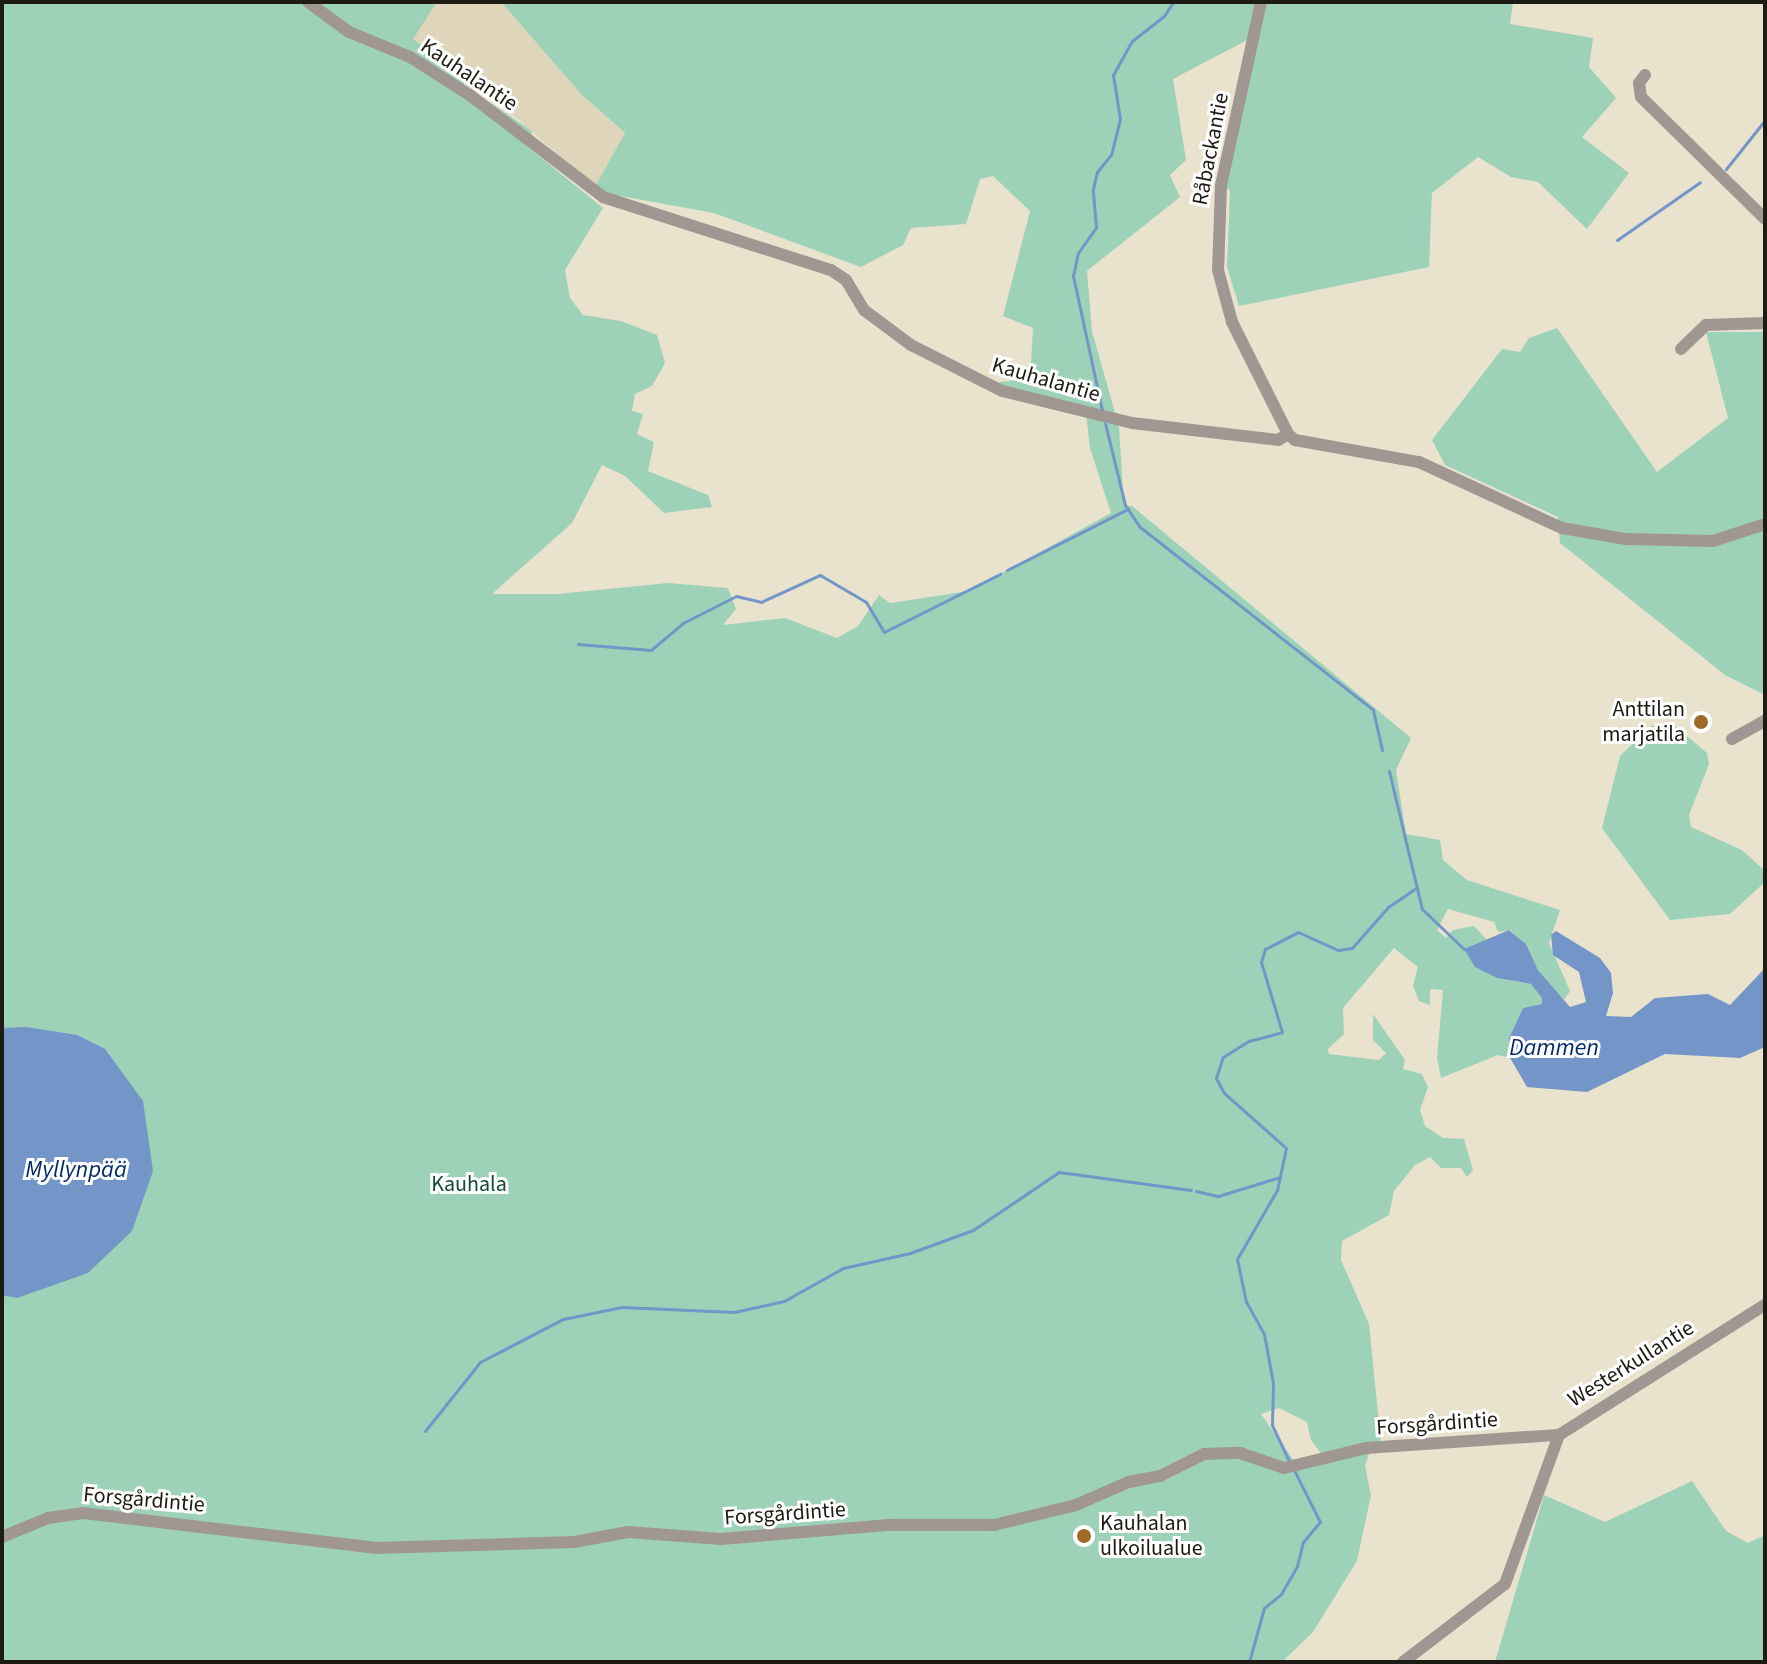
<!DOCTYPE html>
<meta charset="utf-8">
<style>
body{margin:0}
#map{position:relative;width:1767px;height:1664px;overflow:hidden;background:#e9e3ce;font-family:"Source Sans 3",sans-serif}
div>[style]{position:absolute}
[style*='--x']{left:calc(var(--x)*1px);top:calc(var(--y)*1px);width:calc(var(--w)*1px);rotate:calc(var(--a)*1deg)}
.built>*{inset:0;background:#ded5bb}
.green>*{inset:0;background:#9dd2b8}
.water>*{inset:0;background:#7495c8}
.stream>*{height:3px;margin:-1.5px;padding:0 1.5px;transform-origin:1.5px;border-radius:1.5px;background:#7495c8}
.street>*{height:12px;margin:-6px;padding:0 6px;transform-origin:6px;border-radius:6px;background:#a09792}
.dots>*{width:22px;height:22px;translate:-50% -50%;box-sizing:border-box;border:4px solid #fff;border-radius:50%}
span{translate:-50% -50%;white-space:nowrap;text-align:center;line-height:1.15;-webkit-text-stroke:6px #fff;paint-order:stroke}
.street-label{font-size:22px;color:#1d1b13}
.poi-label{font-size:22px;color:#1d1b13}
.right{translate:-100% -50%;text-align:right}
.left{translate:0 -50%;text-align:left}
.park-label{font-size:22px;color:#124a35}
.water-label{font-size:24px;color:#032d6a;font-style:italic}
.frame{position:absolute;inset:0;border:4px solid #1d1b13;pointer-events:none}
</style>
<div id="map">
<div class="built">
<div style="clip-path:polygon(437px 2px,501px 2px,582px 95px,625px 134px,595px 187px,511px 113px,463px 84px,412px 38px)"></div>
</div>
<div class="green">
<div style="clip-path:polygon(2px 2px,437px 2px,413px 39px,466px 77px,464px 85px,532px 131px,528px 147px,603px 208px,565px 270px,570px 298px,583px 315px,621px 321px,657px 335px,665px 363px,652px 386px,635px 394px,632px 411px,643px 414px,637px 434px,654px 442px,648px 471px,708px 495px,712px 507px,664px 513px,625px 476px,602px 465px,572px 523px,492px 594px,557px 594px,668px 583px,728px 588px,736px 609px,723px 625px,785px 618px,837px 638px,858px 626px,879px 595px,890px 603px,969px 591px,1111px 513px,1090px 448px,1086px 413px,998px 387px,1000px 382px,1018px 380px,1031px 361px,1033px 328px,1003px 316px,1030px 211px,993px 176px,980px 179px,966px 224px,911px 228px,903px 245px,861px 267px,714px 213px,604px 193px,595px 187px,625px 133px,582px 95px,501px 2px,1513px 2px,1510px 24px,1593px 38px,1589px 67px,1616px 98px,1582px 137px,1629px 173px,1587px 229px,1538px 182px,1511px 177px,1478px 157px,1432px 193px,1429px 267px,1239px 306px,1227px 267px,1230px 190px,1221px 186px,1253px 37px,1173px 79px,1186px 160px,1170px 175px,1180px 197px,1087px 271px,1092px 331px,1119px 427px,1124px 506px,1132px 506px,1411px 738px,1396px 770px,1406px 834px,1440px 840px,1443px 860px,1467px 880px,1560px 910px,1549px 943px,1570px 991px,1564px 1000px,1538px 970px,1526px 944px,1510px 930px,1498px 932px,1494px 922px,1448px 909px,1437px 930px,1446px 938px,1453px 930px,1474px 926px,1487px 940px,1473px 945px,1497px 978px,1531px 984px,1543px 998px,1542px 1004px,1523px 1008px,1509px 1038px,1510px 1058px,1498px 1055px,1441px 1078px,1437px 1058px,1443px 990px,1430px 989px,1430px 1005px,1419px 1001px,1413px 986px,1418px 967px,1394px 948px,1343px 1008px,1344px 1034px,1328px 1049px,1329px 1054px,1379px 1060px,1386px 1053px,1373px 1040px,1373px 1014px,1405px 1060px,1403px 1069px,1422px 1074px,1428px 1087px,1420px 1110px,1425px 1126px,1443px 1138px,1464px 1139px,1473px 1170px,1467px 1177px,1461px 1168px,1441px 1168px,1430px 1157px,1415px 1165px,1394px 1191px,1389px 1215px,1342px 1241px,1341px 1260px,1369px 1324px,1381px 1443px,1323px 1456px,1311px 1440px,1307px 1422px,1279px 1408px,1261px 1414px,1294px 1461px,1370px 1451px,1365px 1466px,1371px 1495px,1357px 1561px,1313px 1632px,1282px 1662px,2px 1662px)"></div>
<div style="clip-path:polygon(1557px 328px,1657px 472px,1728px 418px,1706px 332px,1765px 332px,1765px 695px,1725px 675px,1560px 543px,1558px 517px,1445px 465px,1432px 440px,1502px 349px,1520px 352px,1529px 338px)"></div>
<div style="clip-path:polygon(1674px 725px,1707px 753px,1709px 764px,1689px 815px,1691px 827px,1742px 850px,1765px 871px,1765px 882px,1730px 914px,1670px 920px,1602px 828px,1620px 756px,1651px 726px)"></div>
<div style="clip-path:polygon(1692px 1481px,1726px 1531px,1748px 1543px,1765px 1535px,1765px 1662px,1495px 1662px,1544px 1495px,1605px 1522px)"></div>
</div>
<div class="water">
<div style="clip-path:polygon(1509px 930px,1526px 944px,1538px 970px,1570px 1007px,1586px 1002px,1579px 972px,1553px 955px,1551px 935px,1556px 931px,1600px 958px,1611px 973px,1613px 993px,1606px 1016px,1631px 1017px,1655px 998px,1708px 994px,1730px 1005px,1765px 968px,1765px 1047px,1740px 1058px,1665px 1054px,1587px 1092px,1527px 1087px,1510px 1058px,1509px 1038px,1523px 1008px,1542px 1004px,1542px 998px,1531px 984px,1497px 978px,1475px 967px,1464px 949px)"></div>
<div style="clip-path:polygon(26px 1027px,77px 1035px,105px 1049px,143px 1101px,153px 1171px,132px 1231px,88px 1273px,17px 1298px,2px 1295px,2px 1028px)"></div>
</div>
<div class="stream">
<div style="--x:1726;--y:169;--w:63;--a:-51.5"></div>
<div style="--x:1617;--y:240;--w:101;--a:-34.9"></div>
<div style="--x:1102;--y:410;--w:137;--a:-102.2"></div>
<div style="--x:1073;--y:276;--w:24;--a:-78"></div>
<div style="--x:1078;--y:253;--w:32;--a:-55"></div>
<div style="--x:1096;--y:227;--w:38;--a:-95"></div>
<div style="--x:1093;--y:189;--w:17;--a:-77"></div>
<div style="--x:1097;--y:172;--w:22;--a:-51"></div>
<div style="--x:1111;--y:155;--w:37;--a:-76"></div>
<div style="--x:1120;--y:119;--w:45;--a:-99"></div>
<div style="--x:1113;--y:75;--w:39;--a:-61"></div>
<div style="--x:1132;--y:41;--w:41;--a:-38"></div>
<div style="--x:1164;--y:16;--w:17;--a:-57"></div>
<div style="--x:1105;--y:423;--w:84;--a:76.3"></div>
<div style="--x:1125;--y:505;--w:27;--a:56"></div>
<div style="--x:1140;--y:527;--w:296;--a:38.1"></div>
<div style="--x:1373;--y:710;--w:41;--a:77.3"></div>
<div style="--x:1007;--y:570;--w:136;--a:-26.8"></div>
<div style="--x:578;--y:644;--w:73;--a:4.7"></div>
<div style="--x:651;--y:650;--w:42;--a:-40.2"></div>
<div style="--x:683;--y:623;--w:59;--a:-27"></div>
<div style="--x:736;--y:596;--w:26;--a:13"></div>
<div style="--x:761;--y:602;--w:65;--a:-24.6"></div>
<div style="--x:820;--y:575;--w:53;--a:30.4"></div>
<div style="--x:866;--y:602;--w:35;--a:59"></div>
<div style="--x:884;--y:632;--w:130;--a:-26.6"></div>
<div style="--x:1389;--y:771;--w:142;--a:76.6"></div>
<div style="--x:1422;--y:909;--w:58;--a:43.6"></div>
<div style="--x:1196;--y:1191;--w:23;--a:13"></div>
<div style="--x:1218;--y:1196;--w:65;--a:-17"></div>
<div style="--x:425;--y:1431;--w:88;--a:-51.4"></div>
<div style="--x:480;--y:1362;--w:93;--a:-27.4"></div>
<div style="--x:563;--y:1319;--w:60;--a:-11.5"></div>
<div style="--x:622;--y:1307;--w:112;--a:2.6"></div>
<div style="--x:734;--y:1312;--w:51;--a:-12.4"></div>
<div style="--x:784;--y:1301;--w:68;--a:-29.2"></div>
<div style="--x:843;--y:1268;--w:69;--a:-12.6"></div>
<div style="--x:910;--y:1253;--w:67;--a:-20.1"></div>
<div style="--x:973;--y:1230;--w:104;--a:-34"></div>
<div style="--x:1059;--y:1172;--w:133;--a:7.8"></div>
<div style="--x:1290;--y:1463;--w:42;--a:-115.3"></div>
<div style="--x:1272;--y:1425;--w:42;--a:-88.6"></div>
<div style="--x:1273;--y:1383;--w:50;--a:-100.4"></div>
<div style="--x:1264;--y:1334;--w:37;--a:-119"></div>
<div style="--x:1246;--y:1302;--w:44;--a:-101.8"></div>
<div style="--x:1237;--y:1259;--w:80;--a:-59.9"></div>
<div style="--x:1277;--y:1190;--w:43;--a:-77.9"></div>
<div style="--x:1286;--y:1148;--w:83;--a:-138.4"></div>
<div style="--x:1224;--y:1093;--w:17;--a:-118"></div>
<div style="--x:1216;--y:1078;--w:22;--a:-72"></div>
<div style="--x:1223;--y:1057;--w:31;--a:-32"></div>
<div style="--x:1249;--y:1041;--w:34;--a:-15"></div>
<div style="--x:1282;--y:1032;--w:73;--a:-106.7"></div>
<div style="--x:1261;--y:962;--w:14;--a:-73"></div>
<div style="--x:1265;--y:949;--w:37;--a:-27"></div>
<div style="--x:1298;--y:932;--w:44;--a:24.2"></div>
<div style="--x:1338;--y:950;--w:14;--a:-8"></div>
<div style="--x:1352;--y:948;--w:55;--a:-48.7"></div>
<div style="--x:1388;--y:907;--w:32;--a:-34"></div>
<div style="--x:1249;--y:1662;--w:56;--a:-74.5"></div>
<div style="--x:1264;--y:1608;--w:22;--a:-39"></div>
<div style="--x:1281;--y:1594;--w:32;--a:-60"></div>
<div style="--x:1297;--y:1566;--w:25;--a:-76"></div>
<div style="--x:1303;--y:1542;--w:26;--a:-50"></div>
<div style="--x:1320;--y:1522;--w:58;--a:-116.6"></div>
</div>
<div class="street">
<div style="--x:308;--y:2;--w:51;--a:36.2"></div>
<div style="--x:349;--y:32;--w:66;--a:22.3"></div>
<div style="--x:410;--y:57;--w:72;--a:32.6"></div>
<div style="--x:471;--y:96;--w:166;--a:37.4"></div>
<div style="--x:603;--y:197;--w:239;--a:17.8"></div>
<div style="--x:831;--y:270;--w:18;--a:34"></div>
<div style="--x:846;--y:280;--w:35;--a:59"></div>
<div style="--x:864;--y:310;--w:59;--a:36.7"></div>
<div style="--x:911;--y:345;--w:102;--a:26.8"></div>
<div style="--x:1002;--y:391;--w:134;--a:13.8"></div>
<div style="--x:1132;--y:423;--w:147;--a:6.6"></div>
<div style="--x:1278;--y:440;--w:12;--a:-31"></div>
<div style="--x:1288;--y:434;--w:9;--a:41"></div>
<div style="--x:1295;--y:440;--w:126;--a:10.1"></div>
<div style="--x:1419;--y:462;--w:157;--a:24.8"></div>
<div style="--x:1562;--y:528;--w:65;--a:9.8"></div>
<div style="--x:1626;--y:539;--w:87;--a:1.3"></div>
<div style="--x:1713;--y:541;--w:55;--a:-18.1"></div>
<div style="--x:1261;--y:2;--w:188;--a:102.3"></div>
<div style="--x:1221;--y:186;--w:84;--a:92"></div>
<div style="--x:1218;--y:270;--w:54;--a:74.9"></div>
<div style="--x:1232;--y:322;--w:125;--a:63.4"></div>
<div style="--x:1645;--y:75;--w:10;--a:127"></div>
<div style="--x:1639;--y:83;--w:14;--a:82"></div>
<div style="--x:1641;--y:97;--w:174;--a:44.5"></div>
<div style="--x:1681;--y:349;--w:35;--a:-44"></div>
<div style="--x:1706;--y:325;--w:59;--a:-1.9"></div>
<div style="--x:1732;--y:739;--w:38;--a:-29"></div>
<div style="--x:2;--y:1537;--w:50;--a:-22.4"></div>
<div style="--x:48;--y:1518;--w:35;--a:-8"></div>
<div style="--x:83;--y:1513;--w:294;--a:6.8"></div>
<div style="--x:375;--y:1548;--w:199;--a:-1.7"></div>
<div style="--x:574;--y:1542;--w:55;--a:-10.5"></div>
<div style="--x:628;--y:1532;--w:93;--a:4.3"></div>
<div style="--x:721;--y:1539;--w:169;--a:-4.8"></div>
<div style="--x:889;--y:1525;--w:105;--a:0"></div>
<div style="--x:994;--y:1525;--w:84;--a:-13.7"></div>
<div style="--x:1076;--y:1505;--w:58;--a:-23.5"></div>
<div style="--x:1129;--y:1482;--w:32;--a:-11"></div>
<div style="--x:1160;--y:1476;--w:49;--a:-26.6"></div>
<div style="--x:1204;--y:1454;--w:36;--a:-2"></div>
<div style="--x:1240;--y:1453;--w:46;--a:18.8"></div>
<div style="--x:1284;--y:1468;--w:84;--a:-13.7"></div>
<div style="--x:1366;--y:1448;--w:193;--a:-3.9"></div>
<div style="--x:1403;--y:1662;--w:128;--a:-37.4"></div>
<div style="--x:1505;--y:1584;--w:158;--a:-70.1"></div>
<div style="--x:1559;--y:1435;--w:244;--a:-32.3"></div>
</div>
<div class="dots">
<div style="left:1701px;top:722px;background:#a06925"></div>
<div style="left:1084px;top:1536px;background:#a06925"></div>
</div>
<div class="street-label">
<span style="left:469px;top:75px;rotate:34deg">Kauhalantie</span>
<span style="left:1211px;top:149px;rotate:-79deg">Råbackantie</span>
<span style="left:1046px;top:380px;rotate:16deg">Kauhalantie</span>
<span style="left:1631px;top:1364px;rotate:-32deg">Westerkullantie</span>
<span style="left:1437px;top:1424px;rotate:-4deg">Forsgårdintie</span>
<span style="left:144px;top:1500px;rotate:5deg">Forsgårdintie</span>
<span style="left:785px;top:1514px;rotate:-4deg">Forsgårdintie</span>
</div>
<div class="poi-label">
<span class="right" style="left:1685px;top:722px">Anttilan<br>marjatila</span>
<span class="left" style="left:1100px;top:1536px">Kauhalan<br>ulkoilualue</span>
</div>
<div class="park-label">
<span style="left:469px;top:1185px">Kauhala</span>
</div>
<div class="water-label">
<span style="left:1554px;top:1048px">Dammen</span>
<span style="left:76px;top:1170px">Myllynpää</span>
</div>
<div class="frame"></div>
</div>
